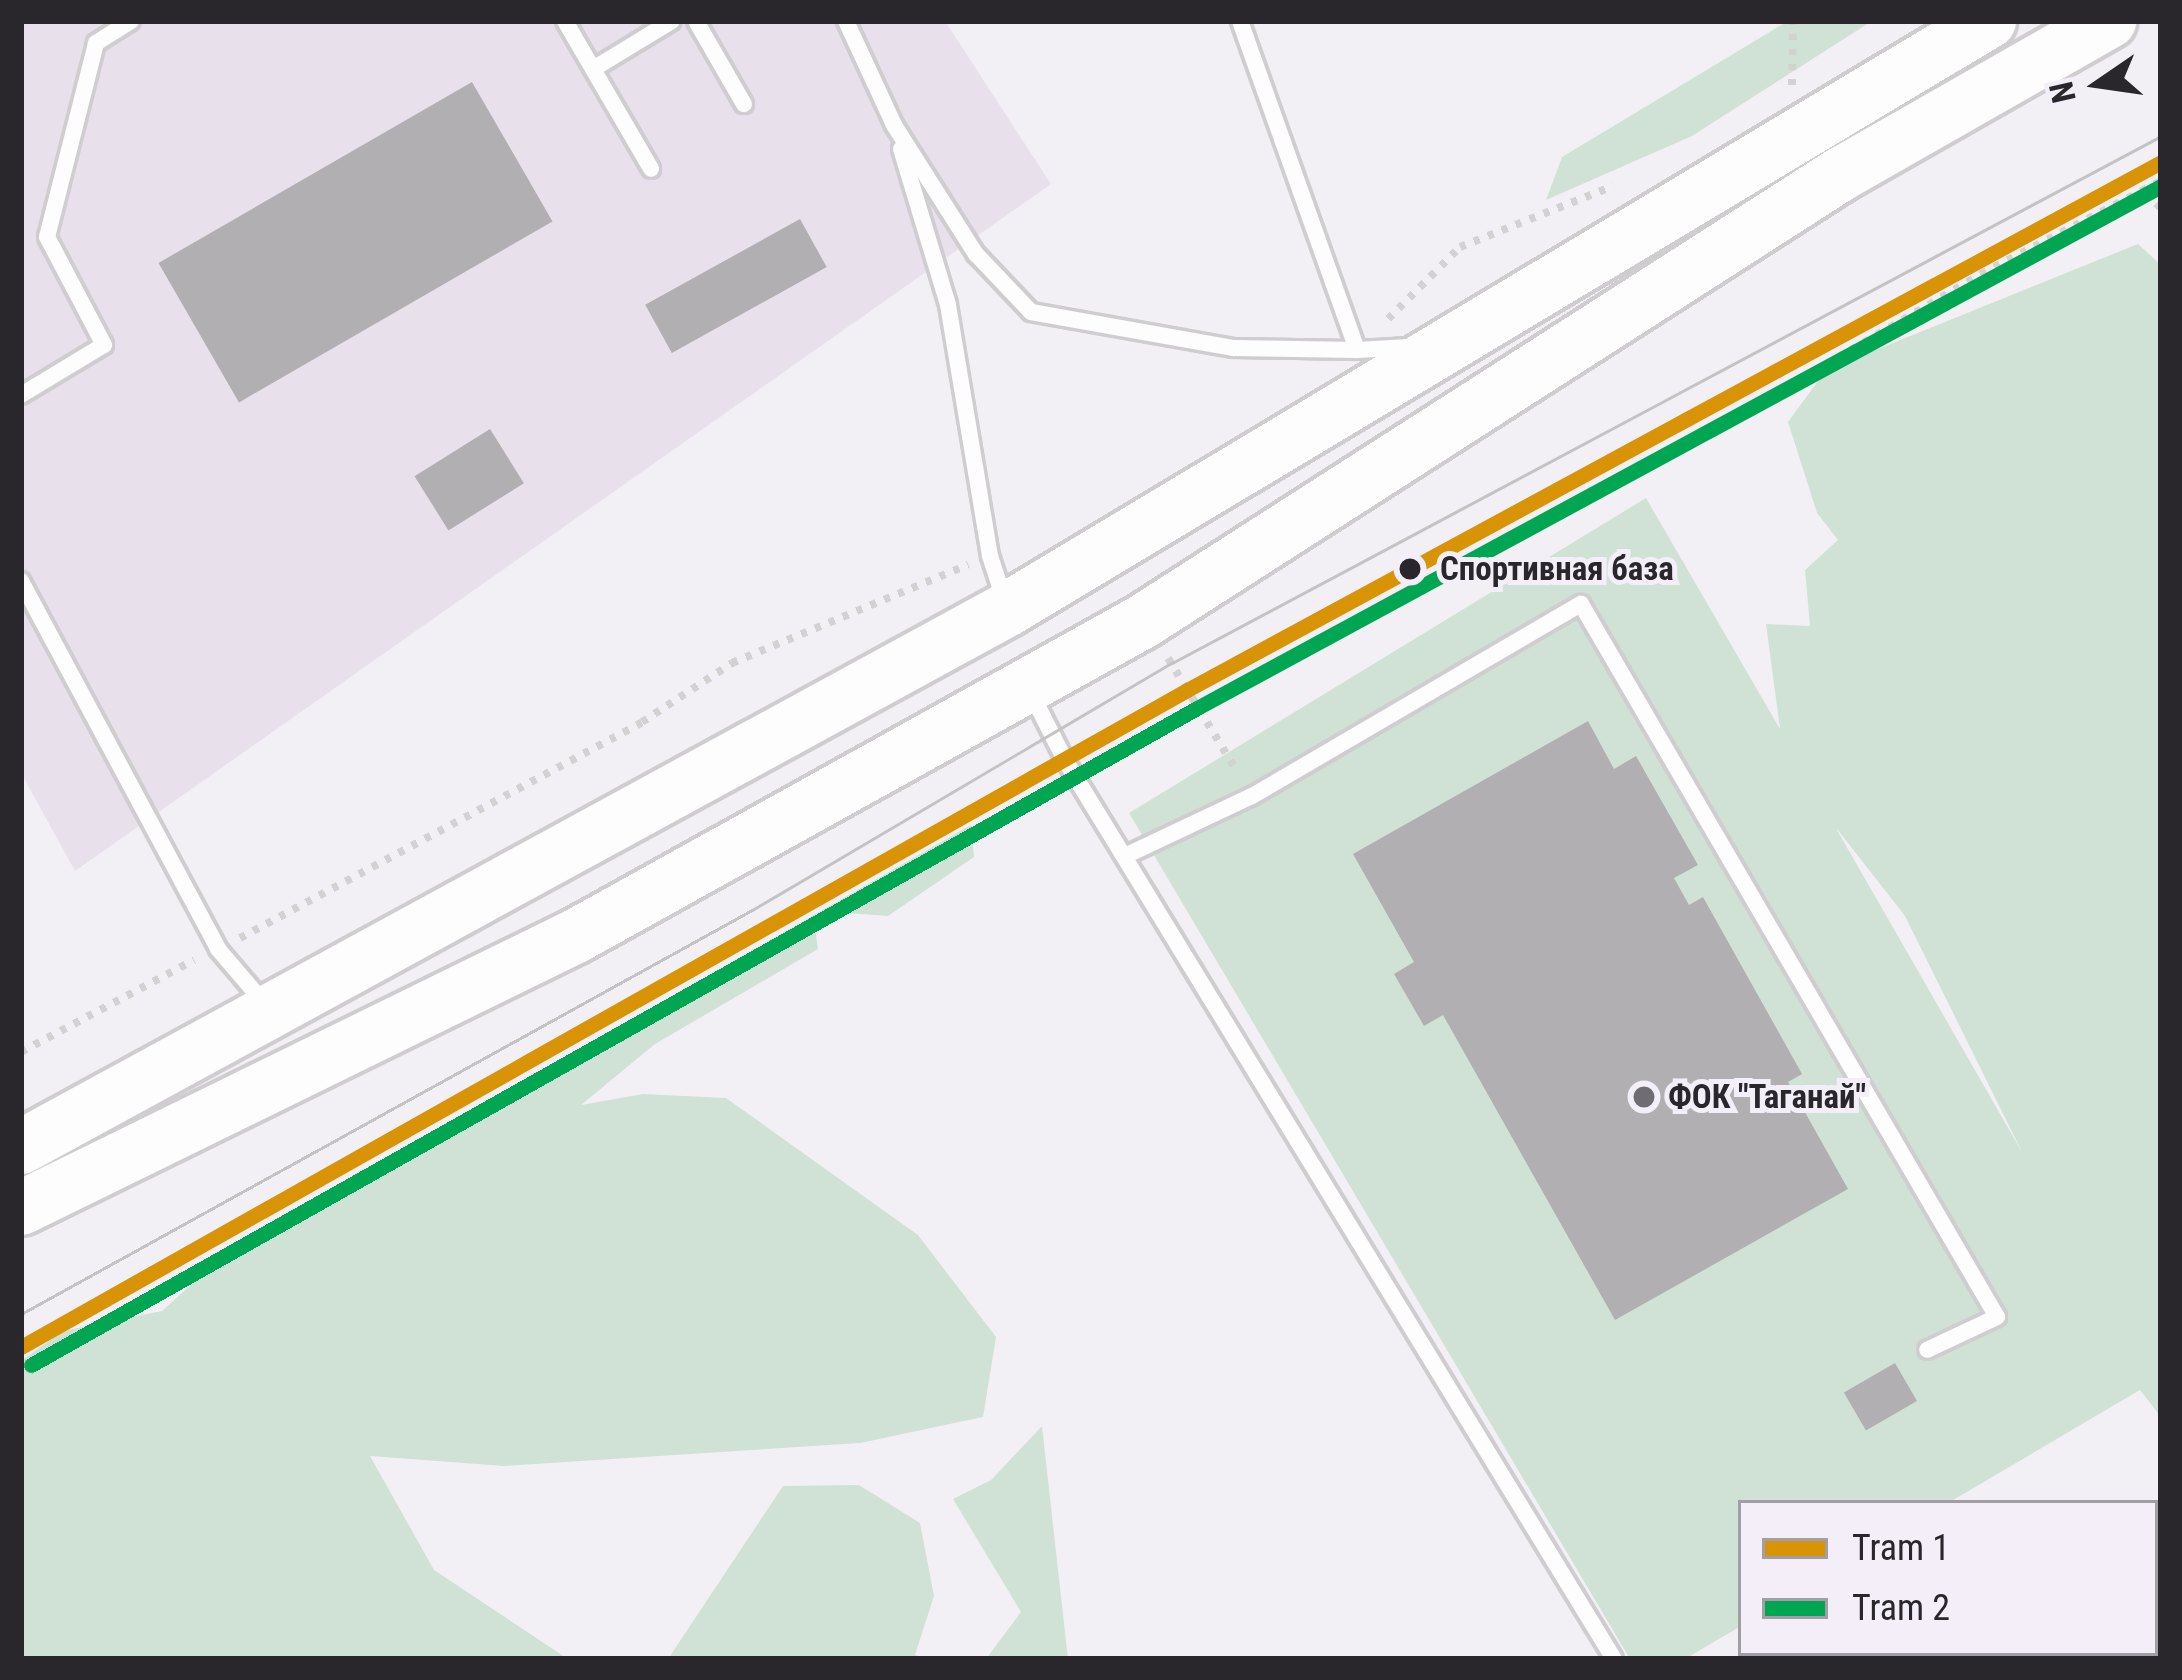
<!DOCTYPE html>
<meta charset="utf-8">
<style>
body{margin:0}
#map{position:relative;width:2182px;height:1680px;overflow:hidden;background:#f3f0f5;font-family:"Roboto Condensed",sans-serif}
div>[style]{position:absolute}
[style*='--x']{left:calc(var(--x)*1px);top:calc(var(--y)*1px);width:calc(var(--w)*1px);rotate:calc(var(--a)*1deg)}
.built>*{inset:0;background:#e8e1ec}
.green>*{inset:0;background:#d0e2d6}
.building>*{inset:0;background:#b1afb2;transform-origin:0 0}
.path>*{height:8px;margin-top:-4px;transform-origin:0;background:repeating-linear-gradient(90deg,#d3d2d3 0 6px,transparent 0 15px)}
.roads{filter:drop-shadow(3px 0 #cfcdd0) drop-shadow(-3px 0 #cfcdd0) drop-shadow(0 3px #cfcdd0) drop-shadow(0 -3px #cfcdd0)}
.lane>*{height:16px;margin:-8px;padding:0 8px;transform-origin:8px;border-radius:8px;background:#fdfdfe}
.primary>*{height:54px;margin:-27px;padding:0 27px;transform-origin:27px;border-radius:27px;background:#fdfdfe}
.tram>*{height:3px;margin:-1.5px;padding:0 1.5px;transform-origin:1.5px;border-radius:1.5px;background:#c3c3c4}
.tram-1>*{height:15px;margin:-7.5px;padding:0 7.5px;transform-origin:7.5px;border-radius:7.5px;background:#d89306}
.tram-2>*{height:15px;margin:-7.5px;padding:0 7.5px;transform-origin:7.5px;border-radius:7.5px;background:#00a651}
.dots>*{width:33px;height:33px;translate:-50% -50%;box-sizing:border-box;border:6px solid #f3eef7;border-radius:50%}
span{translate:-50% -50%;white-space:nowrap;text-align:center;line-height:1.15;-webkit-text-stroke:10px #f3eef7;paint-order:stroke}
.stop-label{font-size:33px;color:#29272b;font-weight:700}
.left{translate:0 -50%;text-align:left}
.poi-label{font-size:33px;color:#29272b;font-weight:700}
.frame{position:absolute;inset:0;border:24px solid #29272b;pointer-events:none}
.legend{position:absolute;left:1738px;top:1500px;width:420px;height:156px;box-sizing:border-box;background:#f3eef7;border:3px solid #a29ea5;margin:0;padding:15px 21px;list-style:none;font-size:36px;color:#29272b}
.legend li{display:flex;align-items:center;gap:24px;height:60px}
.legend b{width:60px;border:3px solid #a29ea5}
.north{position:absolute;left:2038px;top:24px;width:120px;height:120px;-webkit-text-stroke:9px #f3eef7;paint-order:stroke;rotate:257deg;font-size:33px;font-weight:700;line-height:48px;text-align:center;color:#29272b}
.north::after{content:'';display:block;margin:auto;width:42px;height:54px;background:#29272b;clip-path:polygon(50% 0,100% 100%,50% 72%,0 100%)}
</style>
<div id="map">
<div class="built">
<div style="clip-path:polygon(21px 21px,945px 21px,1051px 184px,75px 871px,21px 773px)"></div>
</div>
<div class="green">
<div style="clip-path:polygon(1788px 21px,1872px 21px,1692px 136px,1546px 200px,1562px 157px)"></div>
<div style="clip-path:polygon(evenodd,2138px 244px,2161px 265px,2161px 1417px,2140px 1390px,1948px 1503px,1741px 1503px,1741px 1626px,1685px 1659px,1630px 1659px,1129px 813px,1646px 498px,1780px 729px,1766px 624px,1810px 626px,1805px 570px,1838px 540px,1817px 513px,1788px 422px,1826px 370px,2138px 244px,1837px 829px,1905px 916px,2022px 1152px,1837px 830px,1837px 829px)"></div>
<div style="clip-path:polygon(971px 825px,974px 857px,888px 916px,846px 913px,815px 928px,818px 949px,655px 1044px,581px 1105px,643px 1094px,726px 1098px,918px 1235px,996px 1337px,983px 1417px,860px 1443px,504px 1466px,370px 1456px,434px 1570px,568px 1659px,21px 1659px,21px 1361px,63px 1331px,162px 1311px,234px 1246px)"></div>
<div style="clip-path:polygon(1042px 1426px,1068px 1659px,986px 1659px,1021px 1612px,953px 1499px,991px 1480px)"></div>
<div style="clip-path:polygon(859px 1485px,920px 1523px,934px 1596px,915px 1655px,925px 1659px,668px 1659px,783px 1486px)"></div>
</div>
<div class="building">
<div style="left:472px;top:82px;width:161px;height:362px;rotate:60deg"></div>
<div style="left:800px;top:219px;width:55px;height:177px;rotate:61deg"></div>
<div style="left:490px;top:429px;width:64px;height:89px;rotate:58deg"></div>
<div style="clip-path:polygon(1588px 721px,1614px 769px,1636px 756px,1698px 865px,1674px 878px,1689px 905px,1703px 897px,1802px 1074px,1788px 1082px,1848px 1189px,1615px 1320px,1443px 1015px,1424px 1026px,1394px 974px,1414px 962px,1353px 854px)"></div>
<div style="left:1895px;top:1363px;width:44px;height:59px;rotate:60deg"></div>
</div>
<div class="path">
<div style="--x:1792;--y:85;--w:64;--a:-89.1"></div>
<div style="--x:2145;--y:193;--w:22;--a:43"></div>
<div style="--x:1388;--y:319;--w:102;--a:-45"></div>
<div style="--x:1460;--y:247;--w:165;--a:-21.7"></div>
<div style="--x:1734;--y:418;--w:286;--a:-30.2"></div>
<div style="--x:1981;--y:274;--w:203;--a:-27.3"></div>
<div style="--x:1168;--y:658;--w:135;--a:58.7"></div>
<div style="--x:240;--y:938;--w:456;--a:-28.2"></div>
<div style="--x:642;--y:722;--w:108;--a:-33.2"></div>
<div style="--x:732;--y:663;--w:256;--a:-22.6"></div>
<div style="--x:21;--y:1052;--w:196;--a:-28"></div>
</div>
<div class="roads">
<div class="lane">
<div style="--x:565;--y:21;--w:171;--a:59.8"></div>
<div style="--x:696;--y:21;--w:96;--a:60"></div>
<div style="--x:846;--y:21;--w:115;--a:65.2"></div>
<div style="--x:894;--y:125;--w:153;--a:57.6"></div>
<div style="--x:976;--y:254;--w:80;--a:46.5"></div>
<div style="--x:1031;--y:312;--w:206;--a:10.1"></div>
<div style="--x:1234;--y:348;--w:123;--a:0.9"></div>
<div style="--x:1240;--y:21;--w:349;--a:70.4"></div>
<div style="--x:1357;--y:350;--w:52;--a:-3.3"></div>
<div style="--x:593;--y:69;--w:92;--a:-31.3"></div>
<div style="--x:901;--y:149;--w:163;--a:73.2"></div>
<div style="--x:948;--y:305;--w:254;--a:80.5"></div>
<div style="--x:990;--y:556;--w:48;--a:71.9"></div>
<div style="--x:21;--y:395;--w:97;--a:-31.1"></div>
<div style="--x:104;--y:345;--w:122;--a:-117.8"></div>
<div style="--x:47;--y:237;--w:200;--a:-75.8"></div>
<div style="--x:96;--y:43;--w:41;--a:-32.2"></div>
<div style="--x:21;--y:581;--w:417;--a:61.8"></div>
<div style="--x:218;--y:949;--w:72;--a:49.5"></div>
<div style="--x:1031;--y:693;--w:75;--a:63.1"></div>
<div style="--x:1065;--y:760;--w:1053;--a:58.59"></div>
<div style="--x:1127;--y:855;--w:138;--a:-25.3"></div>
<div style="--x:1252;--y:796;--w:381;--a:-30.3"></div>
<div style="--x:1581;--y:604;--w:825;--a:59.74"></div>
<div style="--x:1997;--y:1317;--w:77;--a:154.8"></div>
</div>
<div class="primary">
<div style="--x:21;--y:1147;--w:1124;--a:-28.59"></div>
<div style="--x:1008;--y:609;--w:1144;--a:-30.94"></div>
<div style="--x:21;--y:1208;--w:618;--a:-26.11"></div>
<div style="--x:576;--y:936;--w:647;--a:-29.02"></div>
<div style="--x:1142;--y:622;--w:830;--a:-32.66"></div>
<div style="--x:1841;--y:174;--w:309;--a:-29.7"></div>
</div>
</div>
<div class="tram">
<div style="--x:21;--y:1314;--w:835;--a:-28.93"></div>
<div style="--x:752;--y:910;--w:487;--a:-30.5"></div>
<div style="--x:1172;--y:663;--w:1121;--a:-28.05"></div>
</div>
<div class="tram-1">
<div style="--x:21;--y:1347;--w:1338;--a:-29.4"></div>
<div style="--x:1187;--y:690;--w:1108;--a:-28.46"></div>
</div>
<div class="tram-2">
<div style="--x:31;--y:1365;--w:1338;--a:-29.4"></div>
<div style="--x:1197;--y:708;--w:1096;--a:-28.44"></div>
</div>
<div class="dots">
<div style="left:1410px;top:569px;background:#29272b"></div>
<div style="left:1644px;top:1097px;background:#706d72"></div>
</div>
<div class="stop-label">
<span class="left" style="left:1440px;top:569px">Спортивная база</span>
</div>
<div class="poi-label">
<span class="left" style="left:1668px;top:1097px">ФОК "Таганай"</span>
</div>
<div class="frame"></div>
<ul class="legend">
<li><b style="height:15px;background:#d89306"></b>Tram 1</li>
<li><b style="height:15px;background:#00a651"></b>Tram 2</li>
</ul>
<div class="north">N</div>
</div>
